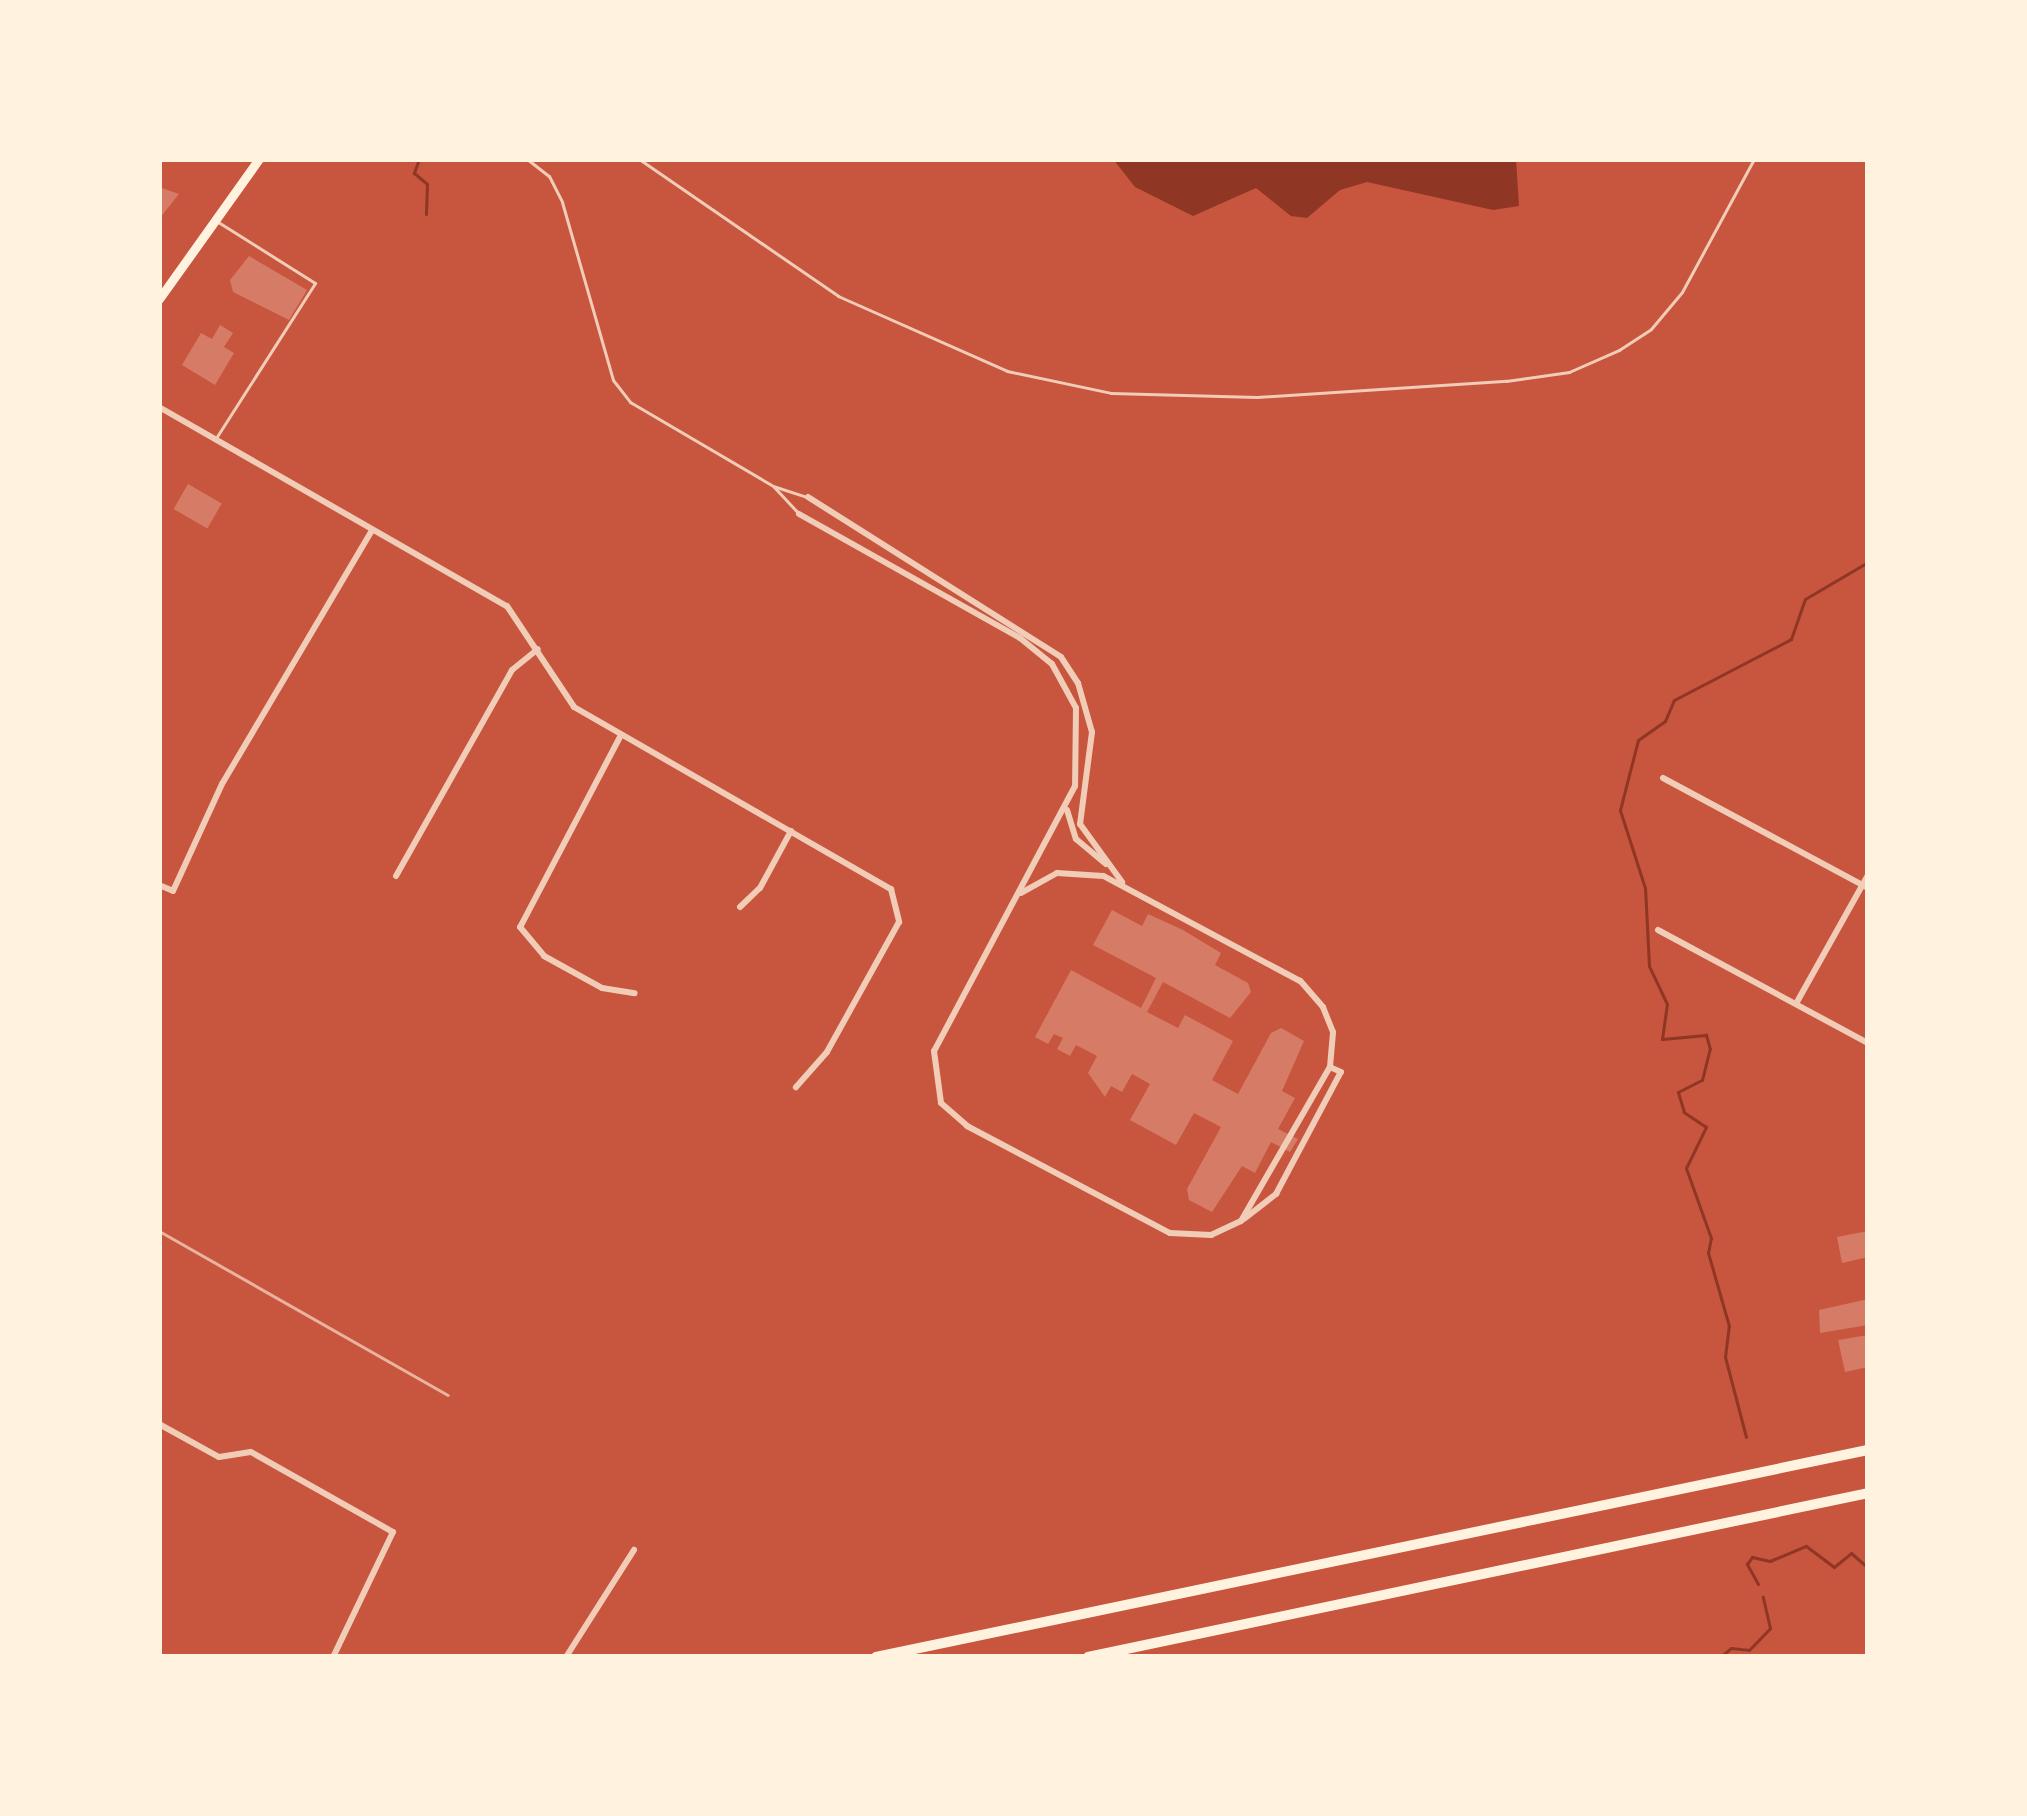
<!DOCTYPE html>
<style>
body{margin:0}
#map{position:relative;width:2027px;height:1816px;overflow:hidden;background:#c8553d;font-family:"Asap Condensed",sans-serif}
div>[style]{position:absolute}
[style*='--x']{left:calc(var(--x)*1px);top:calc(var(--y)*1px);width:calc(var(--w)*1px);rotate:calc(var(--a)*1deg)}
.water>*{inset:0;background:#8f3625}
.stream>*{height:3px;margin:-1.5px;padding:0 1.5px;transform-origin:1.5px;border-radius:1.5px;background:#8f3625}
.building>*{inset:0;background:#d67c66;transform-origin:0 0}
.service>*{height:3px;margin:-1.5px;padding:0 1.5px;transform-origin:1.5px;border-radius:1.5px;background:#f1ccb7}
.minor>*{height:6px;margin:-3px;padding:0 3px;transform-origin:3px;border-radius:3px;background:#f1ccb7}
.secondary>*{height:9px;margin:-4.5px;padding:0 4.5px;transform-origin:4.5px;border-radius:4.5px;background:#fff3e0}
.motorway>*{height:10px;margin:-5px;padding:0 5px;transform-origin:5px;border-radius:5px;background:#fff3e0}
.rail>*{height:3px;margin:-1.5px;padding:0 1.5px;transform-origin:1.5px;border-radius:1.5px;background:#e9b49f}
span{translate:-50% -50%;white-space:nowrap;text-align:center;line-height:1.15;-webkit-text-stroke:12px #fff3e0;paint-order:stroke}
.frame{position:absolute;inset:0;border:162px solid #fff3e0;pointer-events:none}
</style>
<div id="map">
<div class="water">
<div style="clip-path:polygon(1113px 159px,1516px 159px,1519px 206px,1493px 210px,1367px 182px,1340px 190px,1307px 218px,1291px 216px,1256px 188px,1193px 216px,1135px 187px)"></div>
</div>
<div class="stream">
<div style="--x:419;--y:159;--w:15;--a:110"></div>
<div style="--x:414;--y:173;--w:17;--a:40"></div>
<div style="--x:427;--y:184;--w:30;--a:92"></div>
<div style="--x:1746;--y:1437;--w:83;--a:-104.7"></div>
<div style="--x:1725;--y:1357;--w:31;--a:-83"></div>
<div style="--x:1729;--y:1326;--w:76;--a:-106"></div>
<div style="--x:1708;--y:1253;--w:15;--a:-79"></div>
<div style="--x:1711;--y:1238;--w:74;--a:-109.7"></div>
<div style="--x:1686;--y:1168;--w:46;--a:-64"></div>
<div style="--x:1706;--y:1127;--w:27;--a:-146"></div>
<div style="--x:1684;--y:1112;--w:21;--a:-107"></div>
<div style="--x:1678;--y:1092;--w:27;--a:-27"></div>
<div style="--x:1702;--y:1080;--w:32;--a:-76"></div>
<div style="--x:1710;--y:1049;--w:15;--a:-106"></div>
<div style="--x:1706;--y:1035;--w:44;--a:174.8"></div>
<div style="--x:1662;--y:1039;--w:35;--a:-82"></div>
<div style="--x:1667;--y:1004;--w:42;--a:-115.3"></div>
<div style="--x:1649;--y:966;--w:78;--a:-92.9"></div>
<div style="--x:1645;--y:888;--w:82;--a:-107.8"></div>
<div style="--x:1620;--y:810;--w:72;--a:-75.6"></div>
<div style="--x:1638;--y:740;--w:33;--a:-35"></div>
<div style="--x:1665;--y:721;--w:23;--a:-67"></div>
<div style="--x:1674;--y:700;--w:132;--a:-27.5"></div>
<div style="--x:1791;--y:639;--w:42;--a:-70.7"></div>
<div style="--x:1805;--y:599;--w:73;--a:-30.4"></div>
<div style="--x:1758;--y:1584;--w:23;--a:-119"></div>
<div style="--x:1747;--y:1564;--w:9;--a:-54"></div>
<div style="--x:1752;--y:1557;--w:18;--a:13"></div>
<div style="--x:1770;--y:1561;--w:39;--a:-23"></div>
<div style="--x:1806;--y:1546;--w:35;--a:37"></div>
<div style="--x:1834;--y:1567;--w:22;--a:-39"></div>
<div style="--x:1851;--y:1553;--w:23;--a:41"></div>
<div style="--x:1720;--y:1657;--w:14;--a:-39"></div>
<div style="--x:1731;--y:1648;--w:18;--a:6"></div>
<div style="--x:1749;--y:1650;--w:30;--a:-46"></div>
<div style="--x:1770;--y:1628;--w:32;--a:-103"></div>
</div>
<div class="building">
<div style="clip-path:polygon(159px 187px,179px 194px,159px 219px)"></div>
<div style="clip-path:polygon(249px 256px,307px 290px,289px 320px,233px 292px,230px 280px)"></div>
<div style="clip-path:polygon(220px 325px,233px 333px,224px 347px,234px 353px,215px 385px,182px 365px,201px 333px,212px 339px)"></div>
<div style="left:188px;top:484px;width:39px;height:29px;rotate:30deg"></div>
<div style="clip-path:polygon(1112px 910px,1142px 926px,1148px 914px,1183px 930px,1221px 953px,1215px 965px,1248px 983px,1251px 992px,1230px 1018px,1163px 982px,1147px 1012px,1178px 1028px,1185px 1015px,1233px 1041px,1212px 1080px,1238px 1094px,1271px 1033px,1281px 1028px,1304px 1041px,1282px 1091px,1295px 1098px,1278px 1129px,1298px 1139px,1290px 1152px,1271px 1142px,1255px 1173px,1242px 1166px,1212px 1212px,1189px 1200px,1187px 1189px,1221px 1127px,1194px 1113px,1176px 1145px,1130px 1120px,1150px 1084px,1132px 1074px,1122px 1092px,1111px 1086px,1105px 1097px,1088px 1073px,1097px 1056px,1076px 1045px,1070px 1056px,1057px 1049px,1063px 1038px,1054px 1034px,1048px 1044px,1035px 1037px,1071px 970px,1141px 1008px,1156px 978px,1093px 945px)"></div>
<div style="clip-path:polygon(1868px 1231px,1868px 1257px,1842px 1263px,1837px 1237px)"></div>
<div style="clip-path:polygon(1868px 1299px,1868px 1325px,1820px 1333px,1819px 1310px)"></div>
<div style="clip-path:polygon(1868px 1335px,1868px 1367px,1845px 1372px,1838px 1340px)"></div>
</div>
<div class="service">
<div style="--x:527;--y:159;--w:28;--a:38"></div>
<div style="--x:549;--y:176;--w:29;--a:63"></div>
<div style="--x:562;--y:202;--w:185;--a:74"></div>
<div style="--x:613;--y:380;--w:28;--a:52"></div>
<div style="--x:630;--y:402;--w:166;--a:30.4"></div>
<div style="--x:773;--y:486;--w:36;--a:18"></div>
<div style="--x:639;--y:159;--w:242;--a:34.5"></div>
<div style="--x:838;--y:296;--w:185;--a:23.9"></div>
<div style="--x:1007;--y:371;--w:106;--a:11.9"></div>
<div style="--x:1111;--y:393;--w:146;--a:1.6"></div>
<div style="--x:1257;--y:397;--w:250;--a:-3.7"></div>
<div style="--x:1506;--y:381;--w:64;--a:-8.1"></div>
<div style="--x:1569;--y:372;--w:55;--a:-23.7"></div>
<div style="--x:1619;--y:350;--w:38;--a:-33"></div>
<div style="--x:1651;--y:329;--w:48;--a:-50"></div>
<div style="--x:1682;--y:292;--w:151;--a:-61.6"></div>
<div style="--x:216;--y:438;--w:184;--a:-57.4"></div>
<div style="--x:315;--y:283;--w:115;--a:-147.8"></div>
<div style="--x:774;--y:487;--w:33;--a:47"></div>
</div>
<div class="minor">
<div style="--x:159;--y:407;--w:401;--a:29.8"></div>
<div style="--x:507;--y:606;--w:121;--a:56.4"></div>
<div style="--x:574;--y:707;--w:366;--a:29.9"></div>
<div style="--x:891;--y:889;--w:34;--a:76"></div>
<div style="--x:899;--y:922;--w:149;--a:119"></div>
<div style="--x:827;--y:1052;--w:47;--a:131.5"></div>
<div style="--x:808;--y:497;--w:299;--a:32.3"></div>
<div style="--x:1061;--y:657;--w:31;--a:57"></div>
<div style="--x:1078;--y:683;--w:51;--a:74.1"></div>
<div style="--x:1092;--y:732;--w:93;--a:97.4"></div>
<div style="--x:1080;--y:824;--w:72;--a:54.1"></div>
<div style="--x:799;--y:514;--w:253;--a:29.3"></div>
<div style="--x:1020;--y:638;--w:41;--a:39.1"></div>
<div style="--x:1052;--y:664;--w:50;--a:61.4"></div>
<div style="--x:1076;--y:708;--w:78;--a:90.7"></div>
<div style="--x:1075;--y:786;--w:300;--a:118"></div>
<div style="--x:934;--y:1051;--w:52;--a:82.3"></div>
<div style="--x:941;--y:1103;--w:35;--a:41"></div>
<div style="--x:967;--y:1126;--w:229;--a:27.8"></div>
<div style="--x:1170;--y:1233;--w:41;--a:2.8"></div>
<div style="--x:1211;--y:1235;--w:33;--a:-25"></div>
<div style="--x:1241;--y:1221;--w:178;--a:-60"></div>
<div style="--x:1330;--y:1067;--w:35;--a:-85"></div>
<div style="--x:1333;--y:1032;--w:27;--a:-112"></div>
<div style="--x:1323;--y:1007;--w:35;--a:-131"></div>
<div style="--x:1300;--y:981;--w:223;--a:-151.9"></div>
<div style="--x:1103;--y:876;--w:46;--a:-176.3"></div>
<div style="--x:1057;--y:873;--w:41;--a:150.9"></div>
<div style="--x:621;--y:735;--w:217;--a:117.7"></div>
<div style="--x:520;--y:927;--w:38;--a:50"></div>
<div style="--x:544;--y:956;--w:66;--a:28.9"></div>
<div style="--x:602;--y:988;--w:33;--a:9"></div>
<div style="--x:1663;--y:778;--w:233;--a:28.2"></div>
<div style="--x:1067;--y:810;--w:30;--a:73"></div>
<div style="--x:1076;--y:839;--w:39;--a:40"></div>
<div style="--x:396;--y:876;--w:236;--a:-60.6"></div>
<div style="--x:512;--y:670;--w:33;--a:-39"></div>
<div style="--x:159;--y:885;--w:15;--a:23"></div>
<div style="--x:173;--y:891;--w:118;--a:-65.4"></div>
<div style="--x:222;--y:784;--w:295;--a:-59.4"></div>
<div style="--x:740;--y:907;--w:28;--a:-44"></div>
<div style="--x:760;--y:888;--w:65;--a:-61.5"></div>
<div style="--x:1658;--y:930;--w:238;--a:28.3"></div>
<div style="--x:1797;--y:1002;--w:145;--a:-60.8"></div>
<div style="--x:1244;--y:1219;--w:41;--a:-38"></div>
<div style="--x:1276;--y:1194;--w:138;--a:-62"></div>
<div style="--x:1341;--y:1072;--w:12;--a:-156"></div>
<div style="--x:159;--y:1424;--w:68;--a:28.8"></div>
<div style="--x:219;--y:1457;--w:32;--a:-9"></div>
<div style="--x:251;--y:1452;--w:163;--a:29.4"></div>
<div style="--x:393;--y:1532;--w:139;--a:115.6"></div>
<div style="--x:566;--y:1657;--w:127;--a:-57.6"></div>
</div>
<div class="secondary">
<div style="--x:159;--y:299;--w:172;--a:-54.5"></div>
</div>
<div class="motorway">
<div style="--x:876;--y:1657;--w:1013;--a:-11.79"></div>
<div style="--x:1088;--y:1657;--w:797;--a:-11.87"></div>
</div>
<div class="rail">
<div style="--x:159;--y:1231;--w:332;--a:29.6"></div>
</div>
<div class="frame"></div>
</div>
